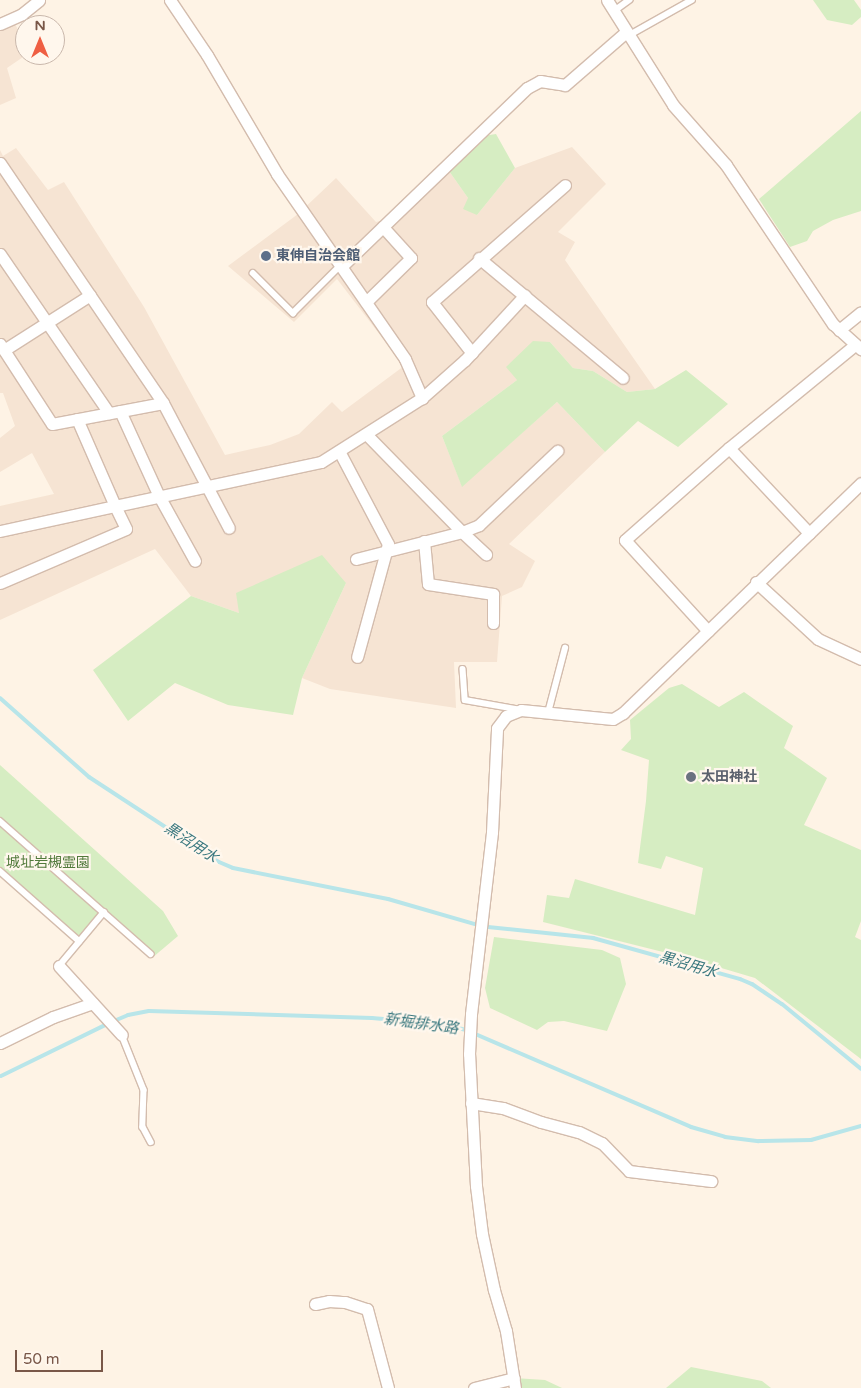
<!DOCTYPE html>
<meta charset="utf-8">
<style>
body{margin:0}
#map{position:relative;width:861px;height:1388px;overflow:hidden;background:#fef3e5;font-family:"Varela Round","Noto Sans JP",sans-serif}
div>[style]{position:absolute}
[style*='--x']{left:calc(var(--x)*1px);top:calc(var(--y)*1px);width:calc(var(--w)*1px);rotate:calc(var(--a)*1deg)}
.residential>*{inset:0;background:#f6e4d3}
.green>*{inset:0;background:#d6edc2}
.stream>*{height:4px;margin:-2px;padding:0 2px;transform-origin:2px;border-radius:2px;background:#b8e5e9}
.roads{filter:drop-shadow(1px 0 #d3bcad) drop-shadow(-1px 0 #d3bcad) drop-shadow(0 1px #d3bcad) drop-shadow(0 -1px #d3bcad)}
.service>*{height:5.5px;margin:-2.75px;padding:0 2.75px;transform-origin:2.75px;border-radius:2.75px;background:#fff}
.minor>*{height:11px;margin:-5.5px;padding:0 5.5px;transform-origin:5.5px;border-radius:5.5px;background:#fff}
.dots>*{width:14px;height:14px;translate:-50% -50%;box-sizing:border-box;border:2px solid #fff7ed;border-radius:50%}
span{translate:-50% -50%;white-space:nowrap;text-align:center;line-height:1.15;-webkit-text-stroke:4.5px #fff7ed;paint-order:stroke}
.service-label{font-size:14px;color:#4e5e75;font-weight:700}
.left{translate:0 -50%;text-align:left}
.worship-label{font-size:14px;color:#5b616d;font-weight:700}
.park-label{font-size:14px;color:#527a3c}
.water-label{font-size:15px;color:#3a787f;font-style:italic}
.north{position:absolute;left:15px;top:15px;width:50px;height:50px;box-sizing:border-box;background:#fff7ed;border:1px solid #c9b7ab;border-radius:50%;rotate:0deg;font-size:14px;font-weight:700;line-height:20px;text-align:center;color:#795748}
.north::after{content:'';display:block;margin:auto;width:18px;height:22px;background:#ef5f43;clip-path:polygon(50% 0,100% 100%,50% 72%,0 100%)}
.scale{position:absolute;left:15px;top:1350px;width:88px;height:22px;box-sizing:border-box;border:2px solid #795748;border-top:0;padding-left:6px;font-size:15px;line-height:18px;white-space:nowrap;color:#795748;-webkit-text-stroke:4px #fff7ed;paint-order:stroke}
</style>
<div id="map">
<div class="residential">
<div style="clip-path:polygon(14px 22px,25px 43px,26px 55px,7px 68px,16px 98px,0 105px,0 29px)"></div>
<div style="clip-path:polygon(572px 147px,606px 184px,558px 232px,575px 242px,565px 260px,655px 389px,627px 392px,593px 371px,573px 368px,550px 342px,517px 380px,442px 436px,462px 486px,557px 402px,605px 452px,509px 544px,535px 561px,522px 587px,502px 596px,497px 662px,454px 662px,456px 708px,330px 689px,302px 678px,346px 583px,239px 613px,191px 596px,155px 549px,0 620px,0 506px,54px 494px,32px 453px,0 472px,0 438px,15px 426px,3px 393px,0 393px,0 150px,3px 156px,16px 148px,48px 190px,64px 182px,144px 307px,225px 455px,270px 445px,299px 434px,332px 402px,342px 412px,404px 366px,337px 279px,294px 322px,228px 266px,298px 214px,336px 178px,376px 222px,405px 214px,449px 171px,468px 198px,477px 215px,515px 168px)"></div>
</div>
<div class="green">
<div style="clip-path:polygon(813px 0,854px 0,861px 10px,861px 17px,852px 25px,827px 20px)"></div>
<div style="clip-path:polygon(861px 111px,861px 211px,833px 220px,813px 231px,807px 241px,790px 247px,759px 199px)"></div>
<div style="clip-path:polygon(496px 134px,515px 168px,477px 215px,463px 209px,468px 198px,449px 171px,483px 136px)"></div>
<div style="clip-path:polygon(533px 341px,550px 342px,573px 368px,593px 371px,627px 392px,655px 389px,686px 370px,728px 404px,678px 447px,638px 421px,605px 452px,557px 402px,462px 487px,442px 436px,517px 380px,506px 367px)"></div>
<div style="clip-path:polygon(322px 555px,346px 583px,302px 678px,293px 715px,228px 705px,175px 683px,128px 721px,93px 670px,191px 596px,239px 613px,236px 593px)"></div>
<div style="clip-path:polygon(682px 684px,719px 707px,744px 692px,793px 726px,784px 748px,827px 778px,804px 825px,861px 850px,861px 921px,855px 937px,861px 940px,861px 1059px,755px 978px,691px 959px,543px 922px,547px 895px,569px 898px,575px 879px,695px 915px,703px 868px,666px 856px,661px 869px,638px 863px,646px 801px,649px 760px,621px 750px,631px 739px,630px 720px,669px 688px)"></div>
<div style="clip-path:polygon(0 765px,163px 911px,178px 936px,152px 958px,99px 912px,75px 941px,0 875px)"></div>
<div style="clip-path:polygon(494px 937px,602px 950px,620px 958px,626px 984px,607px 1031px,564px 1021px,548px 1022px,537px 1030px,490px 1008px,485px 988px)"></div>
<div style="clip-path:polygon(691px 1367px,762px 1381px,771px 1388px,666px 1388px)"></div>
<div style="clip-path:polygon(514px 1378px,545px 1380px,562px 1388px,515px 1388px)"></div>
</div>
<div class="stream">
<div style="--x:0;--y:698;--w:119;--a:41.6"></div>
<div style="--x:89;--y:777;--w:155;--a:33.2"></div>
<div style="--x:219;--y:862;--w:15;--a:23"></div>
<div style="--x:233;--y:868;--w:158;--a:11.3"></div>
<div style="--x:388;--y:899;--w:94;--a:16.1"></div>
<div style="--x:488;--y:927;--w:106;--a:6"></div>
<div style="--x:593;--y:938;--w:153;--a:15.6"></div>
<div style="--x:740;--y:979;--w:13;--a:23"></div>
<div style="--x:752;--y:984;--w:36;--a:34"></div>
<div style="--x:782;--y:1004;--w:102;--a:39.4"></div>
<div style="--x:1;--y:1076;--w:118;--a:-26.1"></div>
<div style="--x:107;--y:1024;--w:23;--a:-23"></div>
<div style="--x:128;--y:1015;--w:21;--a:-11"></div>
<div style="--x:149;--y:1011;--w:223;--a:1.8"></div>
<div style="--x:372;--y:1018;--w:68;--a:5"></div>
<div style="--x:440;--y:1024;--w:27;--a:13"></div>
<div style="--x:466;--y:1030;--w:245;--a:23.3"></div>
<div style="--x:691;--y:1127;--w:35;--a:16"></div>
<div style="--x:725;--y:1137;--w:34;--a:7"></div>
<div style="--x:759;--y:1141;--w:52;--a:-1.1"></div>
<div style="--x:811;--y:1140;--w:52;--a:-15.6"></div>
</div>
<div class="roads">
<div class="service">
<div style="--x:614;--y:11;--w:19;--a:-36"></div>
<div style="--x:628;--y:36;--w:73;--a:-29.4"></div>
<div style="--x:253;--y:273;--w:57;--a:45"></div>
<div style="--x:293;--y:313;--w:68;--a:-45"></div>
<div style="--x:463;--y:669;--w:31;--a:86"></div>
<div style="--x:465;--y:700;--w:52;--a:10"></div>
<div style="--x:548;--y:713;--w:67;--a:-75.3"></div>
<div style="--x:0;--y:821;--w:201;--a:41.4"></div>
<div style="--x:0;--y:871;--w:106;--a:41.5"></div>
<div style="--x:59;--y:966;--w:70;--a:-50.2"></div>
<div style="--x:122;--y:1035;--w:59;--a:68.2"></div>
<div style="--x:144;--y:1090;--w:37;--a:92"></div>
<div style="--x:143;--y:1127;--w:17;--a:62"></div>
</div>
<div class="minor">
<div style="--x:170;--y:0;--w:66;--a:56.1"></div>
<div style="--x:207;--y:55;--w:138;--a:59.5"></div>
<div style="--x:277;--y:174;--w:225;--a:55.3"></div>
<div style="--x:405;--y:359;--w:43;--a:66.4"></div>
<div style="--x:607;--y:0;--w:124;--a:57.8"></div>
<div style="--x:673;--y:105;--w:80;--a:48.5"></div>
<div style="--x:726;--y:165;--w:192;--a:56.1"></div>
<div style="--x:833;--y:324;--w:38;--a:42"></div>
<div style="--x:0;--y:24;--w:24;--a:-24"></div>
<div style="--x:22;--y:14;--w:22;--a:-39"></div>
<div style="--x:0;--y:163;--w:290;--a:55.8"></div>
<div style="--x:163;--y:403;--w:141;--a:62.2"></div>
<div style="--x:0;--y:254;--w:193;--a:55.6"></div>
<div style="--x:479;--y:258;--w:187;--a:39.8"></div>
<div style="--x:342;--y:266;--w:257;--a:-43.9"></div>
<div style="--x:527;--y:88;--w:15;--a:-28"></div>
<div style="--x:540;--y:81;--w:25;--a:9"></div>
<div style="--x:565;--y:85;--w:81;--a:-41"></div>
<div style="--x:366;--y:302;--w:63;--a:-44.4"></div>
<div style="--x:411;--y:258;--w:42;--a:-132.1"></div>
<div style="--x:839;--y:330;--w:28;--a:-39"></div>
<div style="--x:0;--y:344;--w:95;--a:57"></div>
<div style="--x:52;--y:424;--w:113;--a:-10.7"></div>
<div style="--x:4;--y:350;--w:102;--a:-32.6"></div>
<div style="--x:472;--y:353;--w:65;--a:-128.1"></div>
<div style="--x:432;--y:302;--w:177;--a:-41.3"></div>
<div style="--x:120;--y:411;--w:94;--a:65.4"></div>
<div style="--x:159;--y:496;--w:74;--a:61"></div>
<div style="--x:77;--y:419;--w:95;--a:66.4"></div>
<div style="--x:115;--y:506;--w:211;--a:-12.1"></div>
<div style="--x:321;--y:462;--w:120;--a:-32.4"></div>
<div style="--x:422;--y:398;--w:57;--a:-41.5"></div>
<div style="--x:465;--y:360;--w:88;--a:-47.3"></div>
<div style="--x:366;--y:434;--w:137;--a:45.6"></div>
<div style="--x:462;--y:532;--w:33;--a:43"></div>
<div style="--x:729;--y:448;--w:117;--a:46.7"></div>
<div style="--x:339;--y:451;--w:105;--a:62.2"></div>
<div style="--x:388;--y:544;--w:117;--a:105.3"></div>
<div style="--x:0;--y:531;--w:118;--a:-12.3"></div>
<div style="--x:115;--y:506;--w:25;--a:64"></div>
<div style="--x:126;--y:529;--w:137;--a:156.8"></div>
<div style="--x:424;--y:541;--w:43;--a:84.7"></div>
<div style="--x:428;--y:584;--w:66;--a:8.7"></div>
<div style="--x:493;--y:594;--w:29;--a:90"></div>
<div style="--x:356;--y:559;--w:109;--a:-14.3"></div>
<div style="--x:462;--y:532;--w:18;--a:-22"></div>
<div style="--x:479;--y:525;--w:108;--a:-43.5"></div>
<div style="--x:756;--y:582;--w:84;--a:42.6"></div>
<div style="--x:818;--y:639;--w:47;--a:24.9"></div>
<div style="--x:708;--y:631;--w:123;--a:-132.4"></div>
<div style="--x:625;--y:540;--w:139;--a:-41.5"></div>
<div style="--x:729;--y:448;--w:163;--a:-39.3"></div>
<div style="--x:59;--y:966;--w:93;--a:47.6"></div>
<div style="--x:0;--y:1043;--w:59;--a:-26.1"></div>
<div style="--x:53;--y:1017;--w:42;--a:-19.3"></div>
<div style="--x:471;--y:1103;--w:32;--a:9"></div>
<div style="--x:503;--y:1108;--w:40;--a:20.2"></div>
<div style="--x:541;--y:1122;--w:39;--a:15"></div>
<div style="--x:579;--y:1132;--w:25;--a:26"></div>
<div style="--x:602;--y:1143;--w:39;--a:46"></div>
<div style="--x:629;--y:1171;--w:83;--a:7"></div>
<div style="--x:315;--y:1304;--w:14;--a:-12"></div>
<div style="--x:329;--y:1301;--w:16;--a:4"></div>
<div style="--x:345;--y:1302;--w:23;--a:18"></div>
<div style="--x:367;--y:1309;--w:82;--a:75.1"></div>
<div style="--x:474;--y:1388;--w:41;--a:-14"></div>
<div style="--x:515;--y:1388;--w:58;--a:-99"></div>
<div style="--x:506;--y:1331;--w:43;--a:-106.3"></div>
<div style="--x:494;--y:1290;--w:57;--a:-102.1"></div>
<div style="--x:482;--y:1234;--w:48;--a:-97.1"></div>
<div style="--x:476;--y:1186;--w:132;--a:-93"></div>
<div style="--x:469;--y:1054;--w:40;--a:-87.1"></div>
<div style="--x:471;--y:1014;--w:183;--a:-83.4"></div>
<div style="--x:492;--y:832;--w:104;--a:-87.2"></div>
<div style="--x:497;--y:728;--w:15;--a:-53"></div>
<div style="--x:506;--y:716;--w:16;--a:-22"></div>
<div style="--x:521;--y:710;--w:92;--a:5.6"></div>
<div style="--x:613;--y:719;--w:12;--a:-31"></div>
<div style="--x:623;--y:713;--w:331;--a:-44"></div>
</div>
</div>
<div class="dots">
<div style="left:266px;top:256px;background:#5c6f8a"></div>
<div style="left:691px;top:777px;background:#6b7280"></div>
</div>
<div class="service-label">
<span class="left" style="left:276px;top:256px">東伸自治会館</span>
</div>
<div class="worship-label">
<span class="left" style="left:701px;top:777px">太田神社</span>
</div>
<div class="park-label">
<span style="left:48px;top:863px">城址岩槻霊園</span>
</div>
<div class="water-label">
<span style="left:191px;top:843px;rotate:33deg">黒沼用水</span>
<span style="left:688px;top:965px;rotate:16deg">黒沼用水</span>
<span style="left:421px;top:1024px;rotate:8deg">新堀排水路</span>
</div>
<div class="north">N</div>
<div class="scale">50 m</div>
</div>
